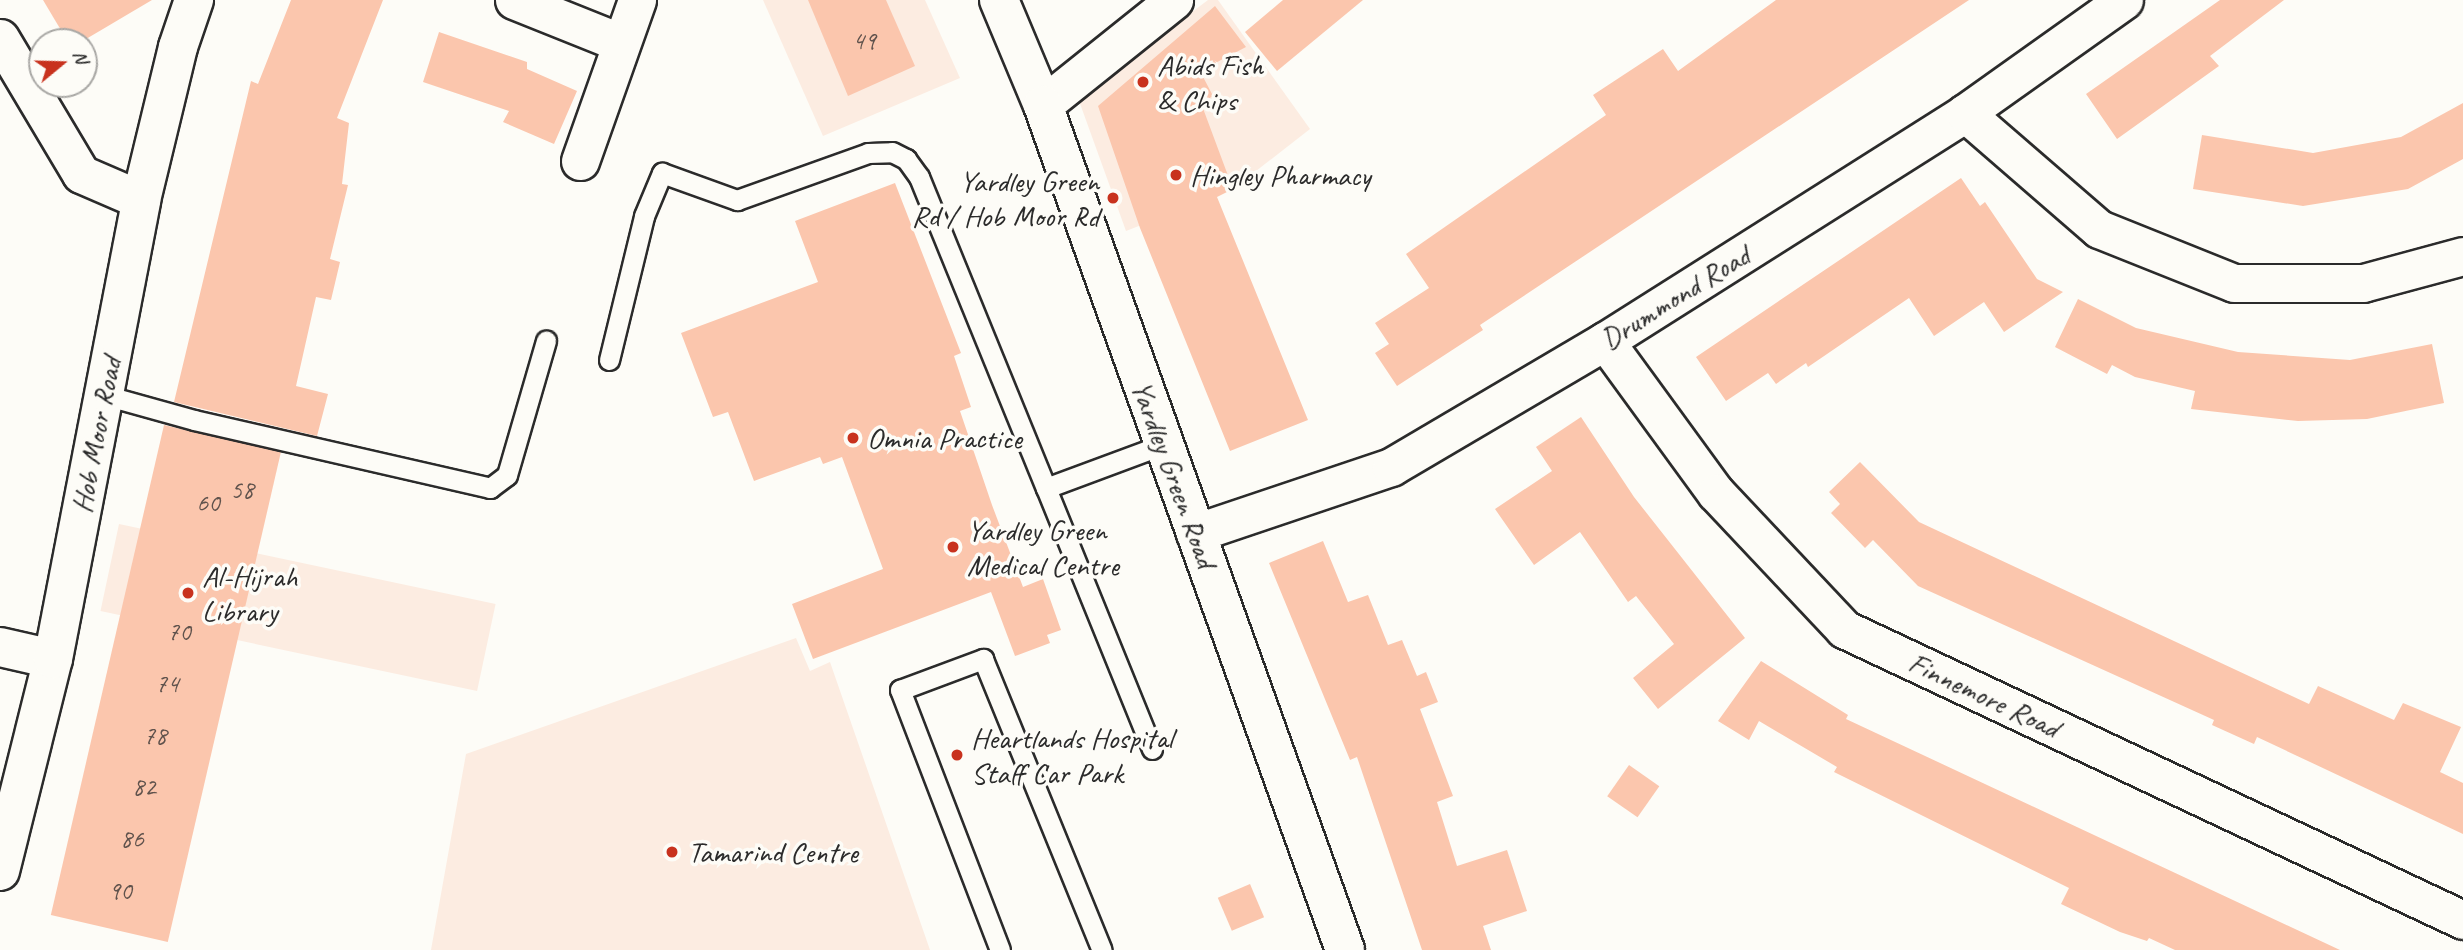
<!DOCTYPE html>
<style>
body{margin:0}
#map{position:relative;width:2463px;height:950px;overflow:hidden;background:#fdfcf7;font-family:Caveat,sans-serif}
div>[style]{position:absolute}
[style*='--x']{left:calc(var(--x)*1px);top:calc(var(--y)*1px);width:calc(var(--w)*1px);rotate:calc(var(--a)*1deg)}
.built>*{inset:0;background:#fcece1;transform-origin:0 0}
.building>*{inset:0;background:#fbc6ad;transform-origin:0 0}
.roads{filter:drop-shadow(2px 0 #2b2b2b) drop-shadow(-2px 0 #2b2b2b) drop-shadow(0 2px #2b2b2b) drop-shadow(0 -2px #2b2b2b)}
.service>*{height:19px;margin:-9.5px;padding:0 9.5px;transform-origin:9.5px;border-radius:9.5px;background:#fdfcf7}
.minor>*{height:37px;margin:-18.5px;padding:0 18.5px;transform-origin:18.5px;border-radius:18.5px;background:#fdfcf7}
.tertiary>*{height:38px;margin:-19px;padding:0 19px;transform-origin:19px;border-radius:19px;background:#fdfcf7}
.dots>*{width:19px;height:19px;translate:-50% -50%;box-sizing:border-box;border:4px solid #fdfcf7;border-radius:50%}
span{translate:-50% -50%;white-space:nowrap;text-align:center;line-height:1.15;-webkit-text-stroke:7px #fdfcf7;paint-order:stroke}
.number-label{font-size:26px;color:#5f524c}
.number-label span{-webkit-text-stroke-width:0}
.poi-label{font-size:30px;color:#2b2b2b}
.left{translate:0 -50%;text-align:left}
.right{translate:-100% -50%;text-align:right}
.street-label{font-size:30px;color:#2b2b2b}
.north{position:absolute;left:28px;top:28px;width:70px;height:70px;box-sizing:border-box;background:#fdfcf7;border:2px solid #a9a8a5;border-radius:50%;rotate:71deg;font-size:19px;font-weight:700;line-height:28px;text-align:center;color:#2b2b2b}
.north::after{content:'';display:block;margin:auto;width:24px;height:32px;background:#c8321e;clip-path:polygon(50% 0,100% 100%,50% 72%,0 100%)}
</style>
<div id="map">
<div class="built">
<div style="clip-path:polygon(763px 0,925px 0,960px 78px,823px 136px)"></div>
<div style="clip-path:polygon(1208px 0,1218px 0,1310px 129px,1233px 189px,1126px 231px,1078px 98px)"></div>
<div style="left:119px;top:524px;width:385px;height:89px;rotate:12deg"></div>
<div style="clip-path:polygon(796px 638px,810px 671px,830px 662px,930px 950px,431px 950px,466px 754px)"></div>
</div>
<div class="building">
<div style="clip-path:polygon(43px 0,152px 0,81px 42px,68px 42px)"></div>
<div style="clip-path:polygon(291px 0,383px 0,337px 118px,349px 123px,342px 184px,348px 185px,330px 259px,340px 262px,331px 300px,316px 297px,296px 386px,328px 394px,317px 436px,174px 402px,251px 81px,258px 84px)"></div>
<div style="clip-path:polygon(808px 0,886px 0,915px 66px,848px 96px)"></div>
<div style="clip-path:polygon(1283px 0,1363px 0,1277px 71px,1245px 32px)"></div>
<div style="clip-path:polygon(1776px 0,1969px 0,1480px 325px,1483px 330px,1397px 386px,1375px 353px,1389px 344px,1375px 323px,1429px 288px,1406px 254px,1606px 115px,1593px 95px,1663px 49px,1678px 71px)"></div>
<div style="clip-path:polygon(2220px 0,2284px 0,2210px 56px,2219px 66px,2117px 139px,2086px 94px)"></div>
<div style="clip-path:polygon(1215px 6px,1246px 47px,1200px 71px,1213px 96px,1201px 103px,1233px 189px,1217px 197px,1308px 420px,1230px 451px,1140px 228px,1098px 106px)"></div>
<div style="clip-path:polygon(439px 32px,527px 62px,527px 69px,577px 91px,554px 144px,503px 122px,509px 111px,423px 82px)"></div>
<div style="clip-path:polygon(2463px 103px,2463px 159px,2408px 189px,2303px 206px,2193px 189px,2202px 135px,2313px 153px,2401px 137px)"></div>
<div style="clip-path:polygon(1961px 178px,1980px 206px,1985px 202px,2037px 279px,2063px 292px,2004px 332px,1984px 302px,1934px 336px,1909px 298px,1808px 367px,1806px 363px,1776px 384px,1768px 373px,1726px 401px,1696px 357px)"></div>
<div style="clip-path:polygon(895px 183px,961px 353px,954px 356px,971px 407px,960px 411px,992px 505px,1023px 587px,1043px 579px,1061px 630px,1047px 635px,1050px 643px,1015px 656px,991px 592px,813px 659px,792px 604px,883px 569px,842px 457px,823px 464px,820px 457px,754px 481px,728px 412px,713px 417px,681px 333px,818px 282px,795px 221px)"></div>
<div style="clip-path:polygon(2078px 299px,2136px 328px,2238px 352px,2350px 360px,2432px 344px,2444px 403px,2367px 419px,2298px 421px,2191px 409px,2195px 391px,2135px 377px,2112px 365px,2107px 374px,2055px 347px)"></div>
<div style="clip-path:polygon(1581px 417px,1634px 497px,1745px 638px,1658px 709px,1633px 678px,1674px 644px,1636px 596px,1628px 602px,1580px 532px,1534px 565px,1495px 509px,1552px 471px,1536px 447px)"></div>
<div style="left:164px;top:425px;width:120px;height:503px;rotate:13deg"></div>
<div style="clip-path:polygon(1860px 462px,1919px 522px,2309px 704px,2318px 686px,2394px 720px,2403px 703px,2461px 727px,2440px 772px,2463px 783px,2463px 834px,2257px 737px,2254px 744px,2212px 725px,2214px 720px,1918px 586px,1873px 540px,1865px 548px,1831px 513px,1840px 504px,1829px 492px)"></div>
<div style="clip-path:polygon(1323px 541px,1348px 602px,1368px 595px,1388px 645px,1402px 640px,1417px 676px,1426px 672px,1438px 702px,1420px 709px,1453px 796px,1437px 802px,1457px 866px,1507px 850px,1527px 911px,1483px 926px,1491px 950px,1422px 950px,1357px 757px,1350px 760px,1269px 563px)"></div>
<div style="clip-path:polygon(1761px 661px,1848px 715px,1846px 719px,2340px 950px,2175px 950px,2149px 938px,2147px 941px,2120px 932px,2061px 904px,2069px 888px,1834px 772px,1837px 767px,1759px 721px,1749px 740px,1718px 721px)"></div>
<div style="left:1629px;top:765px;width:37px;height:38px;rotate:35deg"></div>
<div style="left:1250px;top:884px;width:36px;height:35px;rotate:67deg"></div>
</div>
<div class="roads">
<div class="service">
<div style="--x:609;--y:360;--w:148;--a:-76.3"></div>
<div style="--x:644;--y:216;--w:47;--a:-67.3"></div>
<div style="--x:662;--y:173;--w:80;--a:19.8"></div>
<div style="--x:737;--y:200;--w:139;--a:-19.7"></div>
<div style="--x:868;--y:153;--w:24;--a:-2"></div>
<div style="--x:892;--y:152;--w:16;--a:27"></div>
<div style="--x:906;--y:159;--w:22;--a:54"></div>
<div style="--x:919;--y:177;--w:336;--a:67.8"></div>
<div style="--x:104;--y:395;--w:93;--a:15.5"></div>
<div style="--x:194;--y:420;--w:304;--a:12.9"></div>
<div style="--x:490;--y:488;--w:21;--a:-37"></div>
<div style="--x:507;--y:475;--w:140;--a:-73.8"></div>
<div style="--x:1152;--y:749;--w:282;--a:-112.1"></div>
<div style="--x:1046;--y:488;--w:126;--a:-20.4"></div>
<div style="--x:1000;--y:950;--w:279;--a:-111"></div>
<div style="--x:900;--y:690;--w:89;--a:-20.5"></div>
<div style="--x:983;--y:659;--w:314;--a:67.8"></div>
</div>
<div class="minor">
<div style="--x:514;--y:0;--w:113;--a:21.8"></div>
<div style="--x:0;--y:38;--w:158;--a:59.2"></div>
<div style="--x:81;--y:174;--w:65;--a:23.4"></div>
<div style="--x:1043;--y:105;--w:168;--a:-38.7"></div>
<div style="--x:1965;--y:113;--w:177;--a:40.9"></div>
<div style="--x:2099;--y:229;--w:145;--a:21.8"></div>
<div style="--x:2234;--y:283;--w:129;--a:0"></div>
<div style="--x:2363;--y:283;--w:104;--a:-15.1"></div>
<div style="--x:580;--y:161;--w:171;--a:-70.5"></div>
<div style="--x:1605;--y:341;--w:188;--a:53.9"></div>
<div style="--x:1716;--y:493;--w:187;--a:46.7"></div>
<div style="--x:1844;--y:629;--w:684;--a:25.18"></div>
<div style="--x:1195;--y:533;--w:207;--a:-18.6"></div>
<div style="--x:1391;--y:467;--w:248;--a:-30.5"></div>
<div style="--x:1605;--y:341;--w:426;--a:-32.3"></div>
<div style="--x:1965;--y:113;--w:195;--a:-35.4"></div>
</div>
<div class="tertiary">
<div style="--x:999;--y:0;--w:114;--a:67.3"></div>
<div style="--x:1043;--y:105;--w:897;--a:70.33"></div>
<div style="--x:0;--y:647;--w:54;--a:12.8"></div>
<div style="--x:0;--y:871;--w:219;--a:-76"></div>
<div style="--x:53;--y:659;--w:467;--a:-79.1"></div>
<div style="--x:141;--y:200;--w:157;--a:-76.4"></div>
<div style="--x:178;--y:47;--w:50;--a:-71.2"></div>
</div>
</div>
<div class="dots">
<div style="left:1143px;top:82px;background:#c8321e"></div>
<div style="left:1176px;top:175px;background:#c8321e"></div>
<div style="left:1113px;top:198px;background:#c8321e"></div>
<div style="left:853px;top:438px;background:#c8321e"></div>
<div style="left:953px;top:547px;background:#c8321e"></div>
<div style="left:188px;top:593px;background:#c8321e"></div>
<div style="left:957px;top:755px;background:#c8321e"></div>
<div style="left:672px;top:852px;background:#c8321e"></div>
</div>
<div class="number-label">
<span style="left:864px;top:41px">49</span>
<span style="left:242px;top:490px">58</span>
<span style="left:208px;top:503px">60</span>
<span style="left:179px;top:632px">70</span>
<span style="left:167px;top:684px">74</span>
<span style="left:155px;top:736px">78</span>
<span style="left:144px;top:787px">82</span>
<span style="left:132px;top:839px">86</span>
<span style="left:120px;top:891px">90</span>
</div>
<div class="poi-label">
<span class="left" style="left:1157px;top:82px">Abids Fish<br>&amp; Chips</span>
<span class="left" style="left:1190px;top:175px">Hingley Pharmacy</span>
<span class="right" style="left:1099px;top:198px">Yardley Green<br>Rd / Hob Moor Rd</span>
<span class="left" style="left:867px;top:438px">Omnia Practice</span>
<span class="left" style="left:967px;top:547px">Yardley Green<br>Medical Centre</span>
<span class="left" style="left:202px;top:593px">Al-Hijrah<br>Library</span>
<span class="left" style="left:971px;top:755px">Heartlands Hospital<br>Staff Car Park</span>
<span class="left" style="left:688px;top:852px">Tamarind Centre</span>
</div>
<div class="street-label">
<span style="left:1675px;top:297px;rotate:-32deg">Drummond Road</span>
<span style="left:96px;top:435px;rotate:-79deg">Hob Moor Road</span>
<span style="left:1174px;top:474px;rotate:70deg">Yardley Green Road</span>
<span style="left:1984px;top:695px;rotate:25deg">Finnemore Road</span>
</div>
<div class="north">N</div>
</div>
